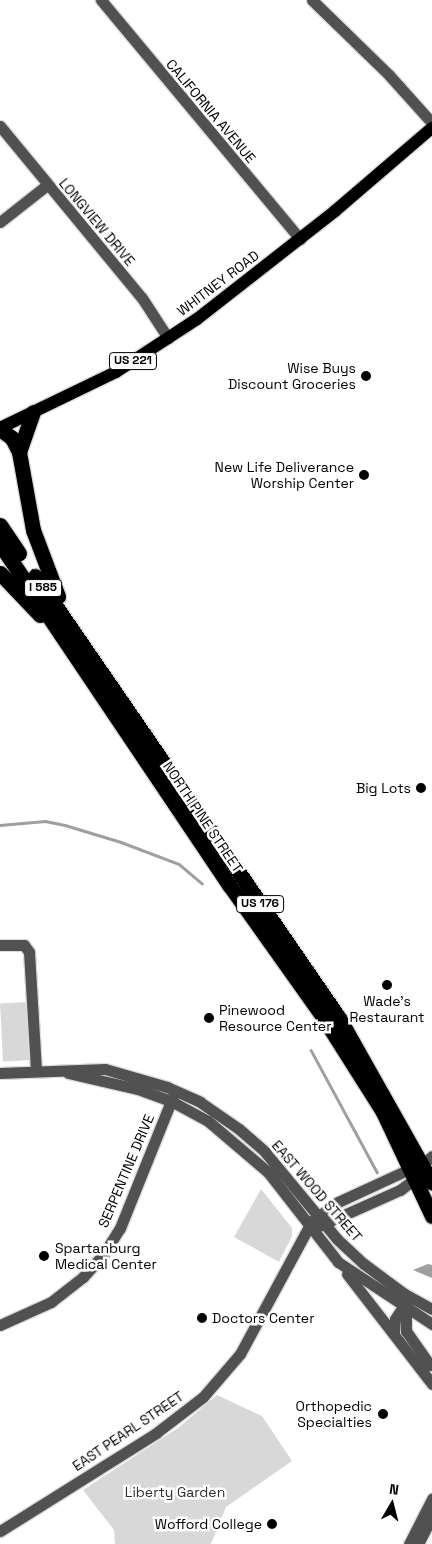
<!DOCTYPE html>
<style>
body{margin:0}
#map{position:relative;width:432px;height:1544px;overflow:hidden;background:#fff;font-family:"Space Grotesk",sans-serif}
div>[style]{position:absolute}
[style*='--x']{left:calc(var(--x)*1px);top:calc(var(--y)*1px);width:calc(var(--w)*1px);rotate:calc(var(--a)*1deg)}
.green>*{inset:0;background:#d8d8d8;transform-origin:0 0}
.water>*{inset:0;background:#9f9f9f}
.stream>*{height:2.5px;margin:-1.25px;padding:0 1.25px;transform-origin:1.25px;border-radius:1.25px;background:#9f9f9f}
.roads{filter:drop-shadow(1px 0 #dbdbdb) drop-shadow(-1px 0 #dbdbdb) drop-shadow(0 1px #dbdbdb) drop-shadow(0 -1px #dbdbdb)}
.minor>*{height:11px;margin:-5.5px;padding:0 5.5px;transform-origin:5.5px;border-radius:5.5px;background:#515151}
.major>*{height:12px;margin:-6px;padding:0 6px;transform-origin:6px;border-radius:6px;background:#000}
.highway>*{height:15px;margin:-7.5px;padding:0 7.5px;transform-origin:7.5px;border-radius:7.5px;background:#000}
.dots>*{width:14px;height:14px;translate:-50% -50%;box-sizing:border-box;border:2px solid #fff;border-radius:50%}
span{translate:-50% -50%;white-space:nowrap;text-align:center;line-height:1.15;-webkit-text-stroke:5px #fff;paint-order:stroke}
.shield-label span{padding:1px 4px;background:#fff;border:1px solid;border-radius:4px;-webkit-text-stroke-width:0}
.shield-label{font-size:12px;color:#000;font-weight:700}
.street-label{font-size:14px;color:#000}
.poi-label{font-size:14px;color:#000}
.right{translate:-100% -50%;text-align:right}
.left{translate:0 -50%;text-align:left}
.park-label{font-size:14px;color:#2f2f2f}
.north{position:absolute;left:367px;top:1479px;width:50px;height:50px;-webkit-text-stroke:4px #fff;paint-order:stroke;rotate:8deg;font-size:14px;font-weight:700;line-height:20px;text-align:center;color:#000}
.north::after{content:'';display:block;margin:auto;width:18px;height:22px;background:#000;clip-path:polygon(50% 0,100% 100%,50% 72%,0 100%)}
</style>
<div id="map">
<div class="green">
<div style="left:28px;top:1002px;width:58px;height:28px;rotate:87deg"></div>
<div style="clip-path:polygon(261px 1189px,292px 1228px,292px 1236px,279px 1262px,234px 1237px)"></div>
<div style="clip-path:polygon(217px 1395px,262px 1416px,292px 1461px,226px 1507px,211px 1544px,115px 1544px,114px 1530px,83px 1490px,178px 1428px)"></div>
</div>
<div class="water">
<div style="clip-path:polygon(428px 1264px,432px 1265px,432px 1278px,413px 1270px)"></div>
</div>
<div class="stream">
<div style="--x:0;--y:825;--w:45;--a:-5.1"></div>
<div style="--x:45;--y:821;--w:20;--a:11"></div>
<div style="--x:65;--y:825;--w:59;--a:16.9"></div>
<div style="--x:121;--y:842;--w:62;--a:20.8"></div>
<div style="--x:179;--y:864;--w:30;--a:40"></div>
<div style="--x:311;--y:1050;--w:139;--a:61.6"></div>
</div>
<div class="roads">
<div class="minor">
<div style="--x:101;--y:0;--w:311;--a:50.2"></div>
<div style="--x:312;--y:0;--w:107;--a:44.2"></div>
<div style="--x:389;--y:75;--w:64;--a:48.1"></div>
<div style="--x:0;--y:126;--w:223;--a:50.5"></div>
<div style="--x:142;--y:298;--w:48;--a:57"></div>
<div style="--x:0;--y:222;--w:60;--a:-38.2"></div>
<div style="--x:0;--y:945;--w:24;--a:0"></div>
<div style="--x:24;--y:945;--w:9;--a:54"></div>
<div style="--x:29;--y:952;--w:119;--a:86.6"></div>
<div style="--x:0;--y:1073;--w:105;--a:-2.2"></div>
<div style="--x:105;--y:1069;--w:65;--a:16.2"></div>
<div style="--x:167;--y:1087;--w:36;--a:24"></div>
<div style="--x:200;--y:1102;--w:47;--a:34.7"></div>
<div style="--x:239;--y:1129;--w:35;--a:41"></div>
<div style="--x:265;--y:1152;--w:113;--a:50.4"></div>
<div style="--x:337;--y:1239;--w:37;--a:43"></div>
<div style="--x:364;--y:1264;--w:49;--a:36.6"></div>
<div style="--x:403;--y:1293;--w:33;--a:29"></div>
<div style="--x:68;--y:1073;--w:72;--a:12.9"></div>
<div style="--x:138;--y:1089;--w:35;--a:20"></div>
<div style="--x:171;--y:1101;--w:42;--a:28.4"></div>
<div style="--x:208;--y:1121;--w:79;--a:40.4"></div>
<div style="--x:268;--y:1172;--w:114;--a:52.1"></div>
<div style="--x:338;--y:1262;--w:113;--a:33.4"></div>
<div style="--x:422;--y:1165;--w:13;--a:-42"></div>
<div style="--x:319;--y:1226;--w:89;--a:-24"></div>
<div style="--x:400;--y:1190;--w:25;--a:-37"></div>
<div style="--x:347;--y:1274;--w:139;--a:52.3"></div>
<div style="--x:406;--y:1310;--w:21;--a:90"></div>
<div style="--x:406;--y:1331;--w:42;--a:54.8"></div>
<div style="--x:0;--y:1325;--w:56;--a:-24.3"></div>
<div style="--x:51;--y:1302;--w:41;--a:-38"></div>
<div style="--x:83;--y:1277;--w:30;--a:-48"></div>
<div style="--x:103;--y:1255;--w:32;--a:-58"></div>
<div style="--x:120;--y:1228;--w:142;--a:-68.1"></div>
<div style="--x:394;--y:1332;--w:13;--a:-86"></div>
<div style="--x:395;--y:1319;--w:20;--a:-57"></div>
<div style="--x:0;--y:1531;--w:184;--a:-32.1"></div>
<div style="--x:156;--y:1433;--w:59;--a:-37.5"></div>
<div style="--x:203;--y:1397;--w:57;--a:-49.3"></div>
<div style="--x:240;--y:1354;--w:151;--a:-61.6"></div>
<div style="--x:312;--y:1221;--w:32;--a:-36"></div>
<div style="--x:338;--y:1202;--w:86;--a:-24.8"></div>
<div style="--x:409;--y:1544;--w:51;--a:-62.9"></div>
<div style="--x:418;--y:1544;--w:30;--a:-63"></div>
</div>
<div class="major">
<div style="--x:0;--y:428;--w:129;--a:-25.8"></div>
<div style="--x:116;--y:372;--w:97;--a:-33.2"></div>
<div style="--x:197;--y:319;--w:175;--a:-38"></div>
<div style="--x:335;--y:211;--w:128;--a:-40.6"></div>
</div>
<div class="highway">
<div style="--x:0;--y:429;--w:15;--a:37"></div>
<div style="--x:12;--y:438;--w:16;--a:63"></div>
<div style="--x:19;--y:452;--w:79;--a:79.8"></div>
<div style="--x:33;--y:530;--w:71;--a:69.3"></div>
<div style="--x:19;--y:452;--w:42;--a:-70.7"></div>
<div style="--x:0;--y:525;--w:34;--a:56"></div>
<div style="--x:0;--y:544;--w:412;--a:56.1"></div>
<div style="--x:230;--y:886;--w:161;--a:54.6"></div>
<div style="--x:323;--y:1017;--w:112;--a:57.7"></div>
<div style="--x:383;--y:1112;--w:115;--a:64.8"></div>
<div style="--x:0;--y:573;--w:58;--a:46.4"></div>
<div style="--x:35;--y:576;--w:536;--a:55.48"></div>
<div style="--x:339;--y:1018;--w:189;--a:60.6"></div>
</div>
</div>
<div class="dots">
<div style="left:366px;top:376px;background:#000"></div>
<div style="left:364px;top:475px;background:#000"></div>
<div style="left:421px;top:788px;background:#000"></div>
<div style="left:387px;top:985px;background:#000"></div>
<div style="left:209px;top:1018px;background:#000"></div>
<div style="left:44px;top:1256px;background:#000"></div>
<div style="left:202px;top:1318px;background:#000"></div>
<div style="left:383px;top:1414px;background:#000"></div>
<div style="left:272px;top:1524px;background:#000"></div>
</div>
<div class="shield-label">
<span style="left:133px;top:361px">US 221</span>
<span style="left:43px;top:588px">I 585</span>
<span style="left:260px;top:904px">US 176</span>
</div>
<div class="street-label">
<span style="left:211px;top:111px;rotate:50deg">CALIFORNIA AVENUE</span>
<span style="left:97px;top:222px;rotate:50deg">LONGVIEW DRIVE</span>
<span style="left:218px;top:283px;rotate:-37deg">WHITNEY ROAD</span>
<span style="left:203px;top:817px;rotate:56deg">NORTH PINE STREET</span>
<span style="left:126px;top:1171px;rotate:-67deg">SERPENTINE DRIVE</span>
<span style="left:317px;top:1191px;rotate:49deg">EAST WOOD STREET</span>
<span style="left:128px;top:1431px;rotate:-34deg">EAST PEARL STREET</span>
</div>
<div class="poi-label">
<span class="right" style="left:356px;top:376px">Wise Buys<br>Discount Groceries</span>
<span class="right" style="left:354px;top:475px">New Life Deliverance<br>Worship Center</span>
<span class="right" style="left:411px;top:788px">Big Lots</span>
<span style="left:387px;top:1009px">Wade's<br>Restaurant</span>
<span class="left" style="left:219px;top:1018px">Pinewood<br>Resource Center</span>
<span class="left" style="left:55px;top:1256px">Spartanburg<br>Medical Center</span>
<span class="left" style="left:212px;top:1318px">Doctors Center</span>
<span class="right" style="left:372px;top:1414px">Orthopedic<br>Specialties</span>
<span class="right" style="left:262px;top:1524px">Wofford College</span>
</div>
<div class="park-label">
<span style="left:175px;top:1492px">Liberty Garden</span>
</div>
<div class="north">N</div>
</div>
